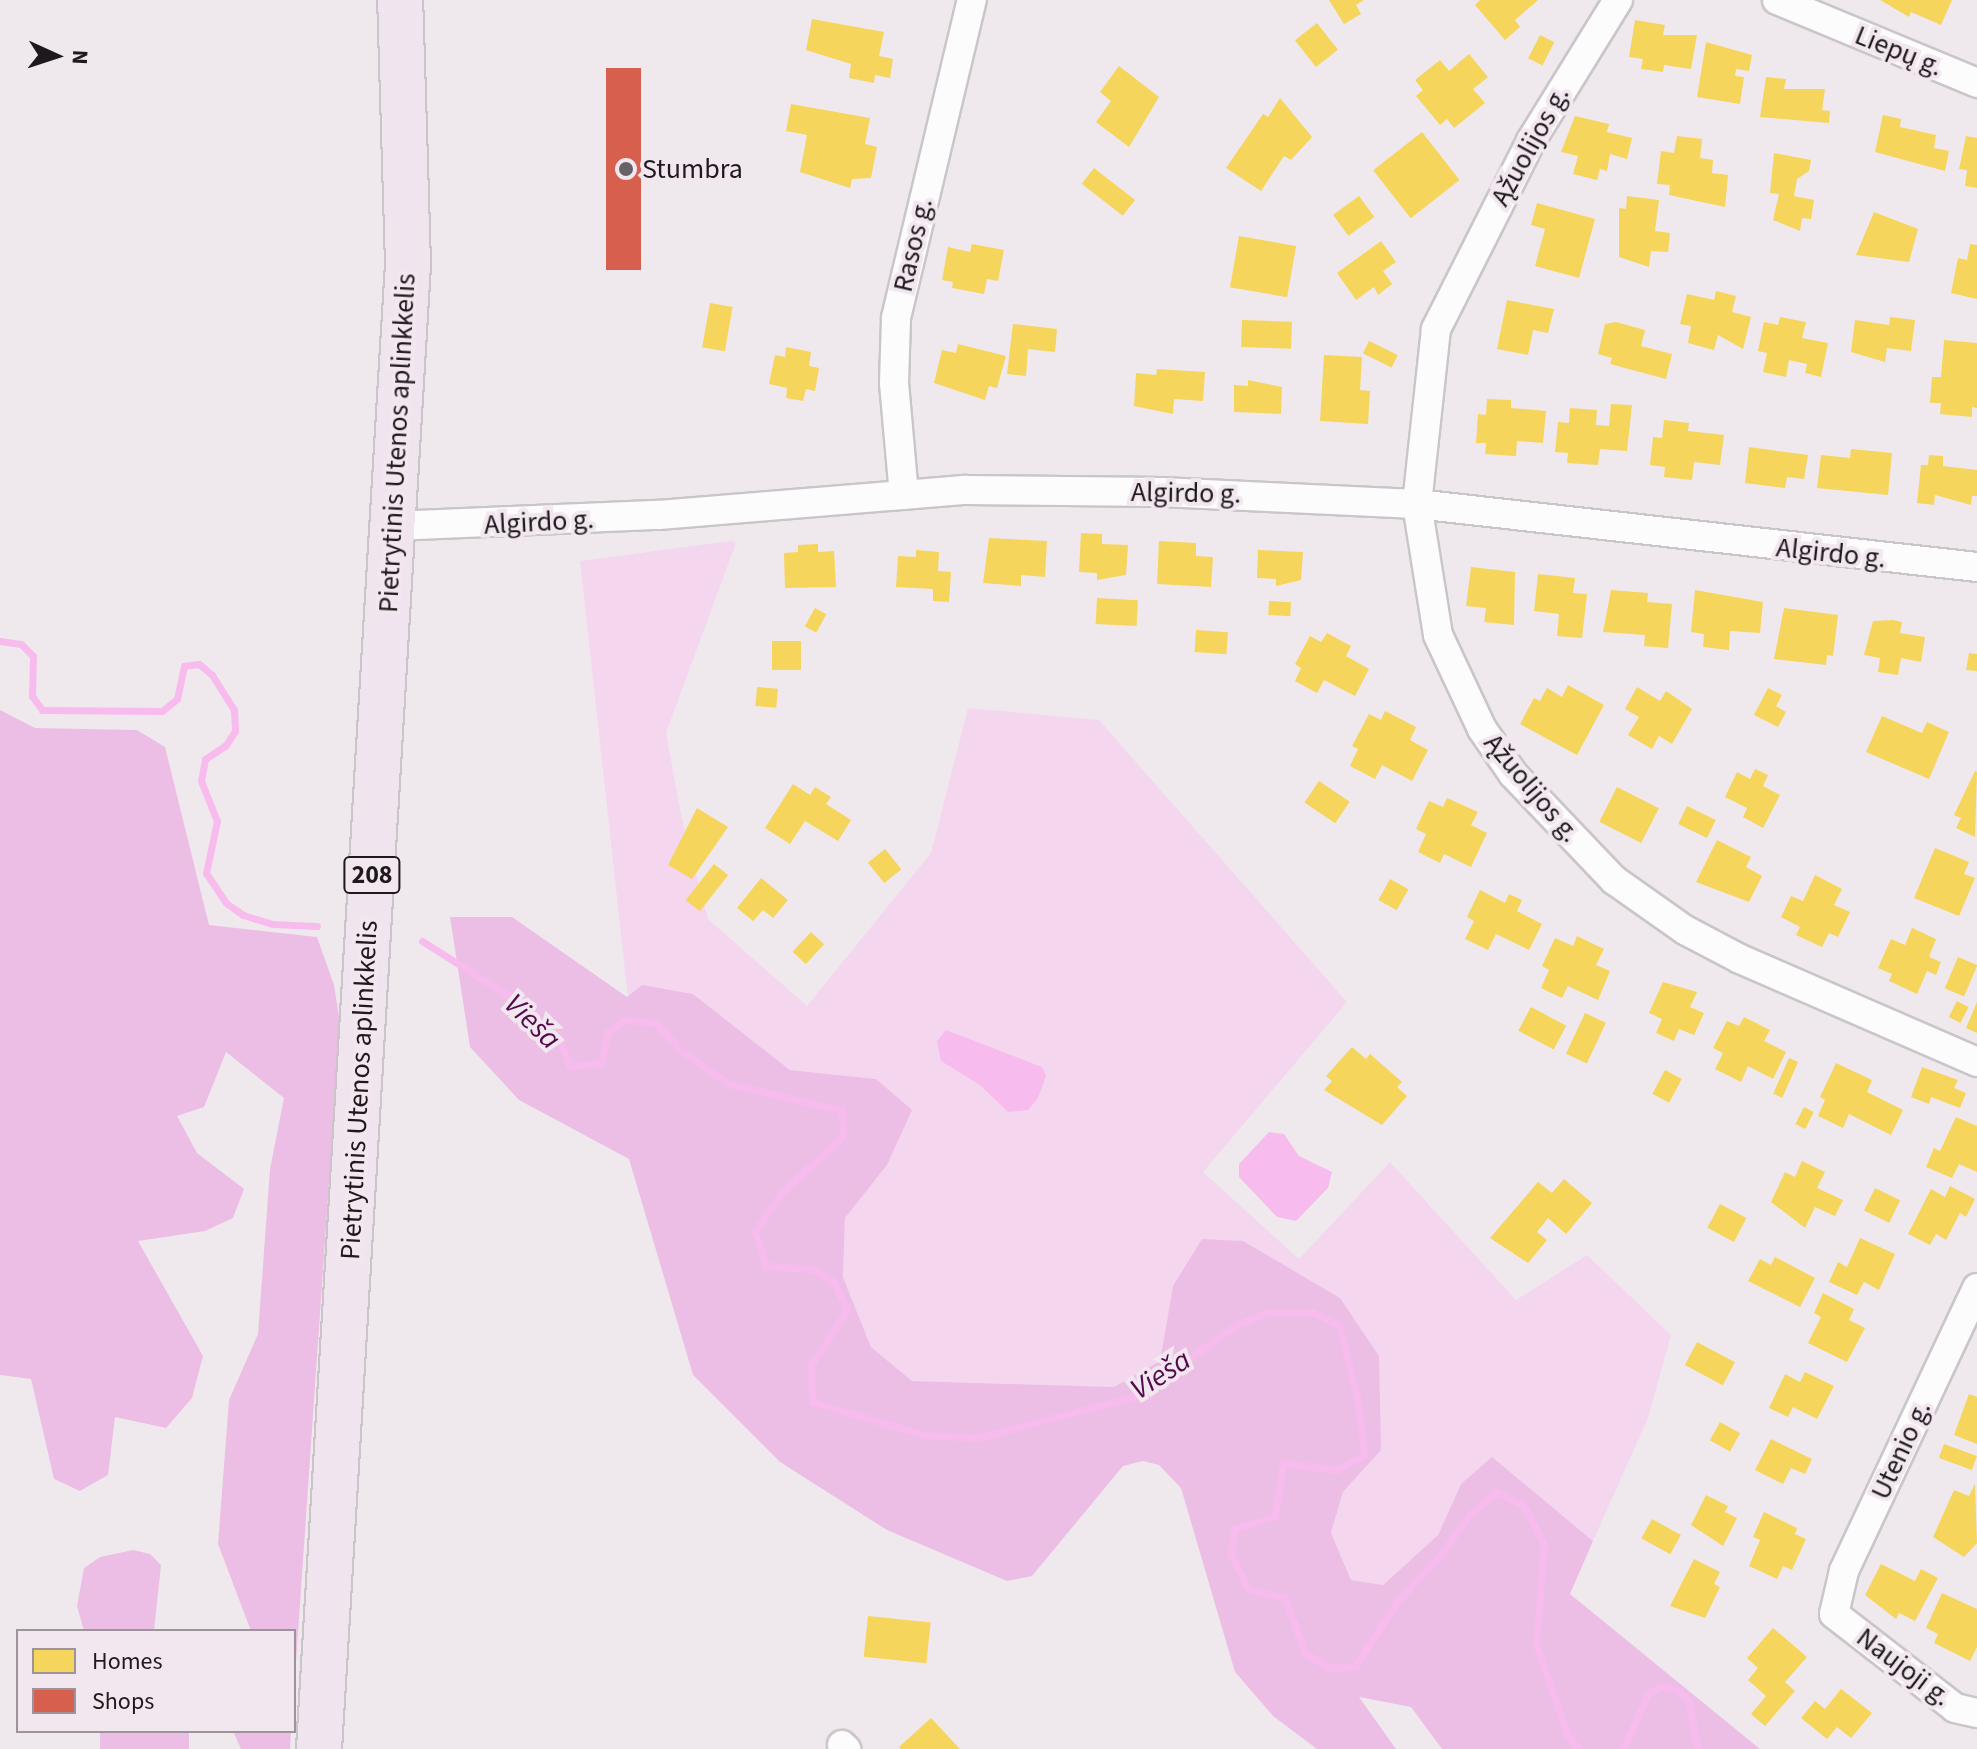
<!DOCTYPE html>
<meta charset="utf-8">
<style>
body{margin:0}
#map{position:relative;width:1977px;height:1749px;overflow:hidden;background:#efe9ee;font-family:"Source Sans 3",sans-serif}
div>[style]{position:absolute}
[style*='--x']{left:calc(var(--x)*1px);top:calc(var(--y)*1px);width:calc(var(--w)*1px);rotate:calc(var(--a)*1deg)}
.green>*{inset:0;background:#f5d6ef}
.forest>*{inset:0;background:#edbee5;transform-origin:0 0}
.water>*{inset:0;background:#f7bced}
.homes>*{inset:0;background:#f6d55c;transform-origin:0 0}
.shops>*{inset:0;background:#d6604d;transform-origin:0 0}
.stream>*{height:7px;margin:-3.5px;padding:0 3.5px;transform-origin:3.5px;border-radius:3.5px;background:#f7bced}
.roads{filter:drop-shadow(2px 0 #cac5c9) drop-shadow(-2px 0 #cac5c9) drop-shadow(0 2px #cac5c9) drop-shadow(0 -2px #cac5c9)}
.street>*{height:28px;margin:-14px;padding:0 14px;transform-origin:14px;border-radius:14px;background:#fdfcfc}
.highway>*{height:44px;margin:-22px;padding:0 22px;transform-origin:22px;border-radius:22px;background:#f0e4ee}
.dots>*{width:22px;height:22px;translate:-50% -50%;box-sizing:border-box;border:4px solid #f2e6ef;border-radius:50%}
span{translate:-50% -50%;white-space:nowrap;text-align:center;line-height:1.15;-webkit-text-stroke:8px #f2e6ef;paint-order:stroke}
.shield-label span{padding:2px 6px;background:#f2e6ef;border:2px solid;border-radius:6px;-webkit-text-stroke-width:0}
.shield-label{font-size:26px;color:#1d191c;font-weight:700}
.street-label{font-size:28px;color:#1d191c}
.poi-label{font-size:28px;color:#1d191c}
.left{translate:0 -50%;text-align:left}
.water-label{font-size:30px;color:#53094b;font-style:italic}
.legend{position:absolute;left:16px;top:1629px;width:280px;height:104px;box-sizing:border-box;background:#f2e6ef;border:2px solid #9d949b;margin:0;padding:10px 14px;list-style:none;font-size:24px;color:#1d191c}
.legend li{display:flex;align-items:center;gap:16px;height:40px}
.legend b{width:40px;border:2px solid #9d949b}
.north{position:absolute;left:16px;top:16px;width:80px;height:80px;-webkit-text-stroke:6px #f2e6ef;paint-order:stroke;rotate:93deg;font-size:22px;font-weight:700;line-height:32px;text-align:center;color:#1d191c}
.north::after{content:'';display:block;margin:auto;width:28px;height:36px;background:#1d191c;clip-path:polygon(50% 0,100% 100%,50% 72%,0 100%)}
</style>
<div id="map">
<div class="green">
<div style="clip-path:polygon(731px 541px,736px 543px,666px 733px,682px 819px,708px 919px,807px 1006px,931px 853px,968px 708px,1099px 720px,1347px 1002px,1203px 1172px,1299px 1259px,1390px 1162px,1516px 1300px,1587px 1255px,1671px 1335px,1648px 1418px,1593px 1541px,1492px 1458px,1461px 1484px,1438px 1535px,1383px 1585px,1351px 1580px,1331px 1533px,1343px 1492px,1381px 1450px,1173px 1286px,1160px 1361px,1114px 1387px,912px 1381px,871px 1347px,843px 1277px,845px 1218px,887px 1165px,876px 1079px,790px 1070px,693px 994px,628px 998px,580px 561px)"></div>
</div>
<div class="forest">
<div style="clip-path:polygon(0 710px,35px 728px,137px 730px,165px 747px,209px 925px,317px 937px,334px 985px,340px 1023px,294px 1691px,294px 1631px,251px 1631px,218px 1544px,229px 1400px,258px 1334px,270px 1169px,284px 1098px,226px 1052px,204px 1107px,177px 1116px,197px 1153px,244px 1189px,233px 1218px,205px 1231px,138px 1241px,203px 1356px,192px 1398px,166px 1428px,115px 1417px,108px 1475px,80px 1491px,54px 1479px,31px 1379px,0 1375px)"></div>
<div style="clip-path:polygon(450px 917px,512px 917px,627px 997px,642px 985px,693px 994px,790px 1070px,876px 1079px,912px 1110px,887px 1165px,845px 1218px,843px 1277px,871px 1347px,912px 1381px,1114px 1387px,1160px 1361px,1173px 1286px,1202px 1239px,1243px 1241px,1340px 1298px,1379px 1356px,1381px 1450px,1343px 1492px,1331px 1533px,1351px 1580px,1383px 1585px,1438px 1535px,1461px 1484px,1492px 1457px,1593px 1541px,1570px 1594px,1760px 1749px,1442px 1749px,1411px 1707px,1359px 1697px,1396px 1749px,1317px 1749px,1273px 1716px,1235px 1672px,1181px 1488px,1159px 1465px,1143px 1461px,1123px 1466px,1032px 1576px,1007px 1581px,887px 1530px,780px 1462px,693px 1375px,629px 1159px,519px 1100px,470px 1047px)"></div>
<div style="clip-path:polygon(133px 1550px,150px 1554px,161px 1565px,154px 1631px,84px 1631px,77px 1606px,84px 1568px,100px 1557px)"></div>
<div style="left:100px;top:1731px;width:89px;height:18px"></div>
<div style="clip-path:polygon(233px 1731px,291px 1731px,290px 1749px,241px 1749px)"></div>
</div>
<div class="water">
<div style="clip-path:polygon(946px 1030px,1042px 1067px,1046px 1076px,1038px 1098px,1028px 1110px,1008px 1112px,980px 1085px,941px 1061px,937px 1041px)"></div>
<div style="clip-path:polygon(1269px 1132px,1284px 1134px,1299px 1156px,1332px 1172px,1328px 1188px,1296px 1221px,1277px 1217px,1239px 1177px,1239px 1164px)"></div>
</div>
<div class="homes">
<div style="clip-path:polygon(1329px 0,1364px 0,1356px 5px,1361px 14px,1344px 24px)"></div>
<div style="clip-path:polygon(1480px 0,1538px 0,1515px 20px,1520px 27px,1505px 40px,1475px 5px)"></div>
<div style="clip-path:polygon(1880px 0,1952px 0,1941px 25px,1911px 12px,1909px 17px)"></div>
<div style="clip-path:polygon(812px 19px,884px 32px,879px 56px,893px 59px,890px 78px,875px 75px,874px 83px,849px 78px,851px 64px,806px 50px)"></div>
<div style="clip-path:polygon(1635px 20px,1665px 25px,1663px 35px,1697px 35px,1691px 69px,1664px 65px,1663px 72px,1641px 69px,1643px 59px,1629px 57px)"></div>
<div style="left:1317px;top:23px;width:34px;height:28px;rotate:52deg"></div>
<div style="left:1540px;top:35px;width:16px;height:26px;rotate:27deg"></div>
<div style="clip-path:polygon(1706px 42px,1752px 55px,1749px 71px,1736px 69px,1735px 76px,1744px 77px,1740px 104px,1697px 97px)"></div>
<div style="clip-path:polygon(1469px 54px,1488px 77px,1473px 89px,1485px 103px,1454px 128px,1447px 119px,1440px 125px,1416px 96px,1423px 90px,1415px 80px,1440px 60px,1449px 71px)"></div>
<div style="clip-path:polygon(1119px 66px,1159px 97px,1129px 147px,1096px 122px,1111px 101px,1100px 92px)"></div>
<div style="clip-path:polygon(1766px 77px,1786px 79px,1784px 89px,1825px 89px,1822px 110px,1830px 111px,1829px 123px,1760px 117px)"></div>
<div style="clip-path:polygon(1280px 98px,1312px 137px,1291px 160px,1284px 156px,1261px 191px,1226px 168px,1263px 114px,1268px 117px)"></div>
<div style="clip-path:polygon(791px 104px,870px 118px,865px 144px,877px 147px,871px 178px,852px 179px,850px 188px,800px 172px,807px 135px,786px 131px)"></div>
<div style="clip-path:polygon(1883px 115px,1901px 119px,1900px 127px,1936px 135px,1934px 148px,1949px 151px,1945px 171px,1875px 152px)"></div>
<div style="clip-path:polygon(1575px 116px,1609px 124px,1607px 132px,1632px 138px,1627px 159px,1610px 154px,1607px 171px,1600px 169px,1597px 180px,1573px 174px,1578px 156px,1561px 152px)"></div>
<div style="left:1422px;top:132px;width:61px;height:62px;rotate:52deg"></div>
<div style="clip-path:polygon(1677px 136px,1702px 139px,1700px 158px,1713px 160px,1712px 173px,1728px 175px,1725px 207px,1669px 195px,1670px 185px,1657px 184px,1661px 151px,1674px 153px)"></div>
<div style="clip-path:polygon(1966px 136px,1977px 138px,1977px 188px,1965px 186px,1967px 170px,1959px 169px)"></div>
<div style="clip-path:polygon(1774px 153px,1811px 160px,1809px 171px,1797px 179px,1794px 196px,1814px 200px,1811px 219px,1802px 218px,1800px 231px,1773px 220px,1779px 194px,1770px 193px)"></div>
<div style="left:1094px;top:168px;width:52px;height:20px;rotate:38deg"></div>
<div style="left:1359px;top:196px;width:26px;height:32px;rotate:54deg"></div>
<div style="clip-path:polygon(1627px 196px,1659px 200px,1655px 231px,1670px 233px,1668px 252px,1651px 251px,1649px 267px,1619px 257px,1619px 208px,1626px 209px)"></div>
<div style="clip-path:polygon(1537px 203px,1595px 219px,1579px 278px,1535px 266px,1545px 229px,1531px 225px)"></div>
<div style="clip-path:polygon(1874px 212px,1918px 229px,1909px 262px,1856px 255px)"></div>
<div style="left:1239px;top:236px;width:58px;height:52px;rotate:10deg"></div>
<div style="clip-path:polygon(1381px 241px,1396px 262px,1383px 271px,1392px 284px,1378px 295px,1374px 287px,1356px 300px,1337px 273px)"></div>
<div style="clip-path:polygon(972px 244px,1004px 250px,998px 281px,987px 279px,984px 294px,952px 288px,953px 282px,942px 280px,948px 247px,970px 252px)"></div>
<div style="clip-path:polygon(1970px 244px,1977px 245px,1977px 299px,1951px 293px,1958px 258px,1967px 260px)"></div>
<div style="clip-path:polygon(1716px 291px,1736px 296px,1732px 312px,1751px 317px,1743px 349px,1718px 335px,1714px 350px,1688px 343px,1691px 326px,1680px 324px,1687px 294px,1714px 300px)"></div>
<div style="clip-path:polygon(1507px 300px,1554px 309px,1548px 333px,1533px 330px,1528px 355px,1497px 349px)"></div>
<div style="left:710px;top:303px;width:23px;height:45px;rotate:10deg"></div>
<div style="clip-path:polygon(1780px 317px,1806px 322px,1802px 338px,1828px 343px,1821px 377px,1805px 373px,1807px 364px,1789px 360px,1786px 377px,1763px 372px,1767px 353px,1758px 351px,1764px 322px,1778px 325px)"></div>
<div style="clip-path:polygon(1890px 317px,1915px 320px,1911px 351px,1887px 348px,1885px 362px,1851px 352px,1855px 320px,1889px 325px)"></div>
<div style="left:1242px;top:320px;width:50px;height:27px;rotate:2deg"></div>
<div style="clip-path:polygon(1616px 322px,1645px 330px,1641px 346px,1672px 354px,1666px 379px,1610px 364px,1612px 358px,1598px 354px,1605px 324px)"></div>
<div style="clip-path:polygon(1013px 324px,1057px 329px,1055px 352px,1028px 349px,1026px 376px,1007px 374px)"></div>
<div style="clip-path:polygon(1944px 340px,1977px 343px,1977px 408px,1972px 407px,1972px 417px,1940px 414px,1941px 403px,1930px 403px,1932px 377px,1941px 377px)"></div>
<div style="left:1369px;top:341px;width:32px;height:14px;rotate:26deg"></div>
<div style="clip-path:polygon(958px 344px,1006px 356px,997px 388px,989px 386px,985px 400px,934px 383px,942px 350px,956px 353px)"></div>
<div style="clip-path:polygon(786px 347px,811px 352px,809px 366px,819px 368px,815px 391px,806px 389px,803px 401px,786px 398px,787px 388px,769px 384px,775px 355px,785px 357px)"></div>
<div style="clip-path:polygon(1324px 355px,1362px 357px,1360px 390px,1370px 391px,1368px 424px,1320px 421px)"></div>
<div style="clip-path:polygon(1157px 369px,1205px 372px,1203px 401px,1174px 399px,1173px 414px,1134px 406px,1136px 373px,1156px 375px)"></div>
<div style="clip-path:polygon(1248px 380px,1282px 387px,1281px 414px,1234px 412px,1234px 385px,1248px 386px)"></div>
<div style="clip-path:polygon(1487px 399px,1511px 400px,1511px 408px,1546px 411px,1543px 443px,1517px 441px,1516px 456px,1485px 454px,1486px 443px,1476px 443px,1478px 414px,1486px 415px)"></div>
<div style="clip-path:polygon(1611px 404px,1632px 405px,1627px 451px,1600px 449px,1598px 465px,1567px 463px,1568px 453px,1555px 452px,1558px 422px,1569px 423px,1570px 408px,1597px 410px,1596px 425px,1609px 426px)"></div>
<div style="clip-path:polygon(1664px 420px,1689px 423px,1688px 431px,1724px 435px,1720px 465px,1694px 462px,1692px 480px,1664px 477px,1665px 467px,1650px 465px,1653px 437px,1662px 438px)"></div>
<div style="clip-path:polygon(1749px 447px,1808px 455px,1804px 479px,1787px 477px,1785px 488px,1745px 483px)"></div>
<div style="clip-path:polygon(1851px 449px,1892px 453px,1888px 495px,1817px 488px,1821px 455px,1850px 458px)"></div>
<div style="clip-path:polygon(1929px 455px,1943px 456px,1943px 466px,1977px 470px,1977px 496px,1972px 496px,1971px 505px,1935px 495px,1934px 505px,1917px 503px,1921px 465px,1928px 465px)"></div>
<div style="clip-path:polygon(1081px 533px,1102px 534px,1102px 544px,1128px 545px,1126px 575px,1097px 580px,1097px 573px,1079px 572px)"></div>
<div style="clip-path:polygon(989px 538px,1047px 541px,1045px 577px,1021px 575px,1021px 586px,983px 583px)"></div>
<div style="clip-path:polygon(1159px 541px,1196px 543px,1196px 556px,1213px 557px,1211px 587px,1157px 584px)"></div>
<div style="clip-path:polygon(818px 544px,818px 552px,834px 551px,836px 587px,785px 588px,784px 553px,798px 552px,798px 545px)"></div>
<div style="clip-path:polygon(916px 550px,939px 552px,938px 571px,951px 572px,949px 602px,933px 601px,933px 589px,896px 587px,898px 556px,916px 557px)"></div>
<div style="clip-path:polygon(1258px 550px,1303px 552px,1301px 580px,1276px 586px,1276px 579px,1257px 578px)"></div>
<div style="clip-path:polygon(1471px 567px,1515px 572px,1514px 625px,1484px 622px,1486px 608px,1466px 606px)"></div>
<div style="clip-path:polygon(1538px 574px,1575px 578px,1573px 593px,1587px 594px,1582px 638px,1557px 636px,1559px 614px,1534px 611px)"></div>
<div style="clip-path:polygon(1611px 590px,1648px 593px,1647px 602px,1672px 604px,1668px 648px,1644px 646px,1645px 635px,1603px 632px)"></div>
<div style="clip-path:polygon(1695px 590px,1763px 602px,1760px 633px,1730px 631px,1729px 650px,1703px 647px,1704px 634px,1691px 632px)"></div>
<div style="left:1097px;top:598px;width:41px;height:26px;rotate:3deg"></div>
<div style="left:1269px;top:601px;width:22px;height:14px;rotate:3deg"></div>
<div style="left:815px;top:608px;width:13px;height:21px;rotate:29deg"></div>
<div style="clip-path:polygon(1784px 608px,1838px 615px,1833px 656px,1827px 655px,1826px 665px,1774px 659px)"></div>
<div style="clip-path:polygon(1893px 620px,1902px 622px,1900px 633px,1925px 637px,1921px 662px,1901px 658px,1898px 675px,1878px 672px,1880px 658px,1864px 655px,1873px 621px)"></div>
<div style="left:1196px;top:630px;width:32px;height:22px;rotate:4deg"></div>
<div style="clip-path:polygon(1327px 633px,1351px 646px,1346px 656px,1369px 669px,1355px 696px,1324px 680px,1317px 693px,1295px 681px,1301px 668px,1295px 664px,1310px 636px,1321px 642px)"></div>
<div style="left:801px;top:641px;width:29px;height:29px;rotate:90deg"></div>
<div style="clip-path:polygon(1969px 653px,1977px 654px,1977px 671px,1966px 670px)"></div>
<div style="clip-path:polygon(1568px 685px,1604px 705px,1577px 755px,1520px 724px,1534px 698px,1540px 701px,1547px 688px,1562px 697px)"></div>
<div style="left:757px;top:687px;width:21px;height:19px;rotate:5deg"></div>
<div style="clip-path:polygon(1637px 687px,1660px 701px,1666px 691px,1692px 709px,1672px 744px,1659px 736px,1652px 749px,1628px 735px,1639px 717px,1625px 709px)"></div>
<div style="clip-path:polygon(1768px 688px,1782px 695px,1776px 706px,1786px 712px,1778px 727px,1754px 715px)"></div>
<div style="clip-path:polygon(1385px 711px,1416px 727px,1410px 740px,1428px 750px,1412px 781px,1382px 765px,1375px 779px,1350px 766px,1358px 749px,1352px 746px,1369px 714px,1381px 720px)"></div>
<div style="clip-path:polygon(1882px 716px,1922px 733px,1927px 722px,1949px 732px,1929px 779px,1866px 752px)"></div>
<div style="clip-path:polygon(1755px 769px,1768px 775px,1763px 786px,1780px 795px,1763px 828px,1743px 817px,1747px 808px,1725px 797px,1737px 772px,1750px 779px)"></div>
<div style="clip-path:polygon(1975px 771px,1977px 772px,1975px 837px,1956px 828px,1961px 818px,1954px 815px)"></div>
<div style="left:1319px;top:781px;width:37px;height:26px;rotate:34deg"></div>
<div style="clip-path:polygon(793px 784px,810px 795px,815px 787px,831px 797px,826px 804px,851px 820px,838px 841px,805px 821px,790px 844px,765px 828px)"></div>
<div style="left:1617px;top:787px;width:47px;height:39px;rotate:27deg"></div>
<div style="clip-path:polygon(1447px 798px,1478px 812px,1471px 825px,1487px 833px,1471px 867px,1444px 854px,1440px 863px,1418px 852px,1426px 834px,1416px 829px,1429px 801px,1443px 807px)"></div>
<div style="left:1687px;top:806px;width:32px;height:20px;rotate:26deg"></div>
<div style="clip-path:polygon(697px 808px,728px 827px,692px 879px,668px 865px)"></div>
<div style="clip-path:polygon(1717px 840px,1751px 857px,1746px 867px,1762px 876px,1749px 902px,1696px 882px)"></div>
<div style="clip-path:polygon(1935px 848px,1969px 862px,1964px 874px,1975px 878px,1959px 916px,1914px 898px)"></div>
<div style="left:885px;top:849px;width:26px;height:22px;rotate:51deg"></div>
<div style="left:714px;top:864px;width:18px;height:46px;rotate:38deg"></div>
<div style="clip-path:polygon(1815px 875px,1842px 889px,1834px 905px,1850px 912px,1838px 937px,1829px 933px,1822px 947px,1796px 935px,1800px 927px,1781px 917px,1791px 896px,1803px 901px)"></div>
<div style="clip-path:polygon(761px 878px,788px 900px,773px 918px,763px 910px,753px 921px,737px 908px)"></div>
<div style="left:1390px;top:879px;width:21px;height:24px;rotate:29deg"></div>
<div style="clip-path:polygon(1480px 890px,1505px 903px,1509px 894px,1522px 900px,1517px 911px,1542px 924px,1529px 950px,1496px 934px,1488px 950px,1465px 939px,1474px 921px,1467px 917px)"></div>
<div style="clip-path:polygon(1912px 928px,1936px 939px,1929px 957px,1941px 962px,1936px 975px,1927px 971px,1917px 994px,1889px 981px,1892px 974px,1878px 968px,1891px 939px,1905px 945px)"></div>
<div style="left:811px;top:932px;width:18px;height:27px;rotate:43deg"></div>
<div style="clip-path:polygon(1577px 936px,1604px 949px,1596px 965px,1610px 971px,1598px 1000px,1568px 986px,1562px 998px,1541px 988px,1549px 970px,1542px 966px,1555px 938px,1573px 946px)"></div>
<div style="left:1958px;top:957px;width:21px;height:34px;rotate:23deg"></div>
<div style="clip-path:polygon(1663px 982px,1697px 992px,1690px 1007px,1704px 1013px,1694px 1035px,1679px 1029px,1674px 1041px,1656px 1033px,1662px 1019px,1649px 1013px)"></div>
<div style="left:1957px;top:1001px;width:13px;height:18px;rotate:27deg"></div>
<div style="clip-path:polygon(1977px 1002px,1977px 1033px,1966px 1028px)"></div>
<div style="left:1531px;top:1007px;width:40px;height:27px;rotate:28deg"></div>
<div style="left:1585px;top:1013px;width:23px;height:45px;rotate:25deg"></div>
<div style="clip-path:polygon(1744px 1017px,1770px 1030px,1764px 1041px,1786px 1052px,1773px 1079px,1748px 1066px,1741px 1082px,1715px 1069px,1723px 1053px,1713px 1048px,1727px 1021px,1739px 1026px)"></div>
<div style="clip-path:polygon(1352px 1047px,1366px 1059px,1370px 1054px,1402px 1082px,1397px 1087px,1407px 1096px,1382px 1125px,1324px 1090px,1332px 1081px,1326px 1076px)"></div>
<div style="left:1789px;top:1058px;width:10px;height:39px;rotate:24deg"></div>
<div style="clip-path:polygon(1836px 1063px,1872px 1080px,1867px 1092px,1903px 1110px,1891px 1135px,1849px 1114px,1843px 1128px,1818px 1116px,1825px 1100px,1820px 1097px)"></div>
<div style="clip-path:polygon(1922px 1067px,1958px 1080px,1954px 1088px,1966px 1093px,1960px 1108px,1931px 1097px,1929px 1104px,1911px 1097px)"></div>
<div style="left:1665px;top:1070px;width:19px;height:27px;rotate:28deg"></div>
<div style="left:1804px;top:1107px;width:11px;height:19px;rotate:27deg"></div>
<div style="clip-path:polygon(1956px 1117px,1977px 1126px,1977px 1172px,1959px 1164px,1952px 1178px,1926px 1167px,1934px 1148px,1940px 1151px)"></div>
<div style="clip-path:polygon(1802px 1161px,1825px 1172px,1817px 1188px,1843px 1200px,1835px 1216px,1815px 1207px,1805px 1228px,1771px 1202px,1785px 1172px,1795px 1177px)"></div>
<div style="clip-path:polygon(1564px 1179px,1592px 1203px,1566px 1234px,1548px 1218px,1537px 1232px,1547px 1240px,1528px 1263px,1490px 1238px,1538px 1182px,1552px 1193px)"></div>
<div style="clip-path:polygon(1950px 1186px,1975px 1199px,1966px 1217px,1960px 1213px,1946px 1240px,1936px 1234px,1930px 1245px,1908px 1234px,1931px 1189px,1945px 1197px)"></div>
<div style="left:1875px;top:1188px;width:28px;height:25px;rotate:26deg"></div>
<div style="left:1720px;top:1204px;width:30px;height:27px;rotate:28deg"></div>
<div style="clip-path:polygon(1860px 1238px,1895px 1254px,1879px 1290px,1864px 1282px,1857px 1295px,1829px 1282px,1838px 1262px,1847px 1267px)"></div>
<div style="clip-path:polygon(1775px 1257px,1815px 1278px,1800px 1307px,1748px 1281px,1760px 1259px,1771px 1265px)"></div>
<div style="clip-path:polygon(1823px 1293px,1854px 1309px,1849px 1320px,1865px 1328px,1847px 1362px,1808px 1343px,1821px 1317px,1814px 1313px)"></div>
<div style="left:1697px;top:1342px;width:43px;height:26px;rotate:28deg"></div>
<div style="clip-path:polygon(1805px 1372px,1834px 1386px,1817px 1419px,1793px 1407px,1788px 1417px,1769px 1408px,1785px 1374px,1800px 1382px)"></div>
<div style="clip-path:polygon(1969px 1394px,1977px 1397px,1977px 1444px,1954px 1435px)"></div>
<div style="left:1720px;top:1422px;width:23px;height:21px;rotate:29deg"></div>
<div style="clip-path:polygon(1771px 1439px,1812px 1459px,1805px 1474px,1791px 1468px,1783px 1484px,1755px 1470px)"></div>
<div style="left:1944px;top:1444px;width:35px;height:15px;rotate:20deg"></div>
<div style="clip-path:polygon(1975px 1484px,1977px 1543px,1964px 1557px,1933px 1537px,1954px 1490px,1969px 1496px)"></div>
<div style="clip-path:polygon(1706px 1495px,1728px 1506px,1725px 1512px,1737px 1518px,1723px 1546px,1691px 1525px)"></div>
<div style="clip-path:polygon(1764px 1512px,1797px 1528px,1795px 1534px,1806px 1539px,1792px 1570px,1783px 1566px,1777px 1579px,1749px 1566px,1760px 1540px,1753px 1537px)"></div>
<div style="left:1652px;top:1519px;width:33px;height:22px;rotate:29deg"></div>
<div style="clip-path:polygon(1694px 1559px,1720px 1572px,1714px 1584px,1720px 1587px,1705px 1618px,1670px 1606px)"></div>
<div style="clip-path:polygon(1881px 1564px,1915px 1581px,1921px 1569px,1938px 1578px,1915px 1621px,1899px 1613px,1896px 1619px,1865px 1595px)"></div>
<div style="clip-path:polygon(1942px 1593px,1977px 1609px,1977px 1647px,1970px 1661px,1934px 1643px,1938px 1634px,1926px 1628px)"></div>
<div style="left:868px;top:1616px;width:63px;height:41px;rotate:6deg"></div>
<div style="clip-path:polygon(1773px 1628px,1807px 1657px,1785px 1682px,1795px 1691px,1765px 1726px,1751px 1714px,1766px 1696px,1748px 1680px,1758px 1668px,1747px 1658px)"></div>
<div style="clip-path:polygon(1841px 1689px,1872px 1713px,1851px 1738px,1837px 1727px,1827px 1739px,1801px 1718px,1815px 1701px,1825px 1709px)"></div>
<div style="clip-path:polygon(931px 1718px,960px 1749px,901px 1749px,899px 1747px)"></div>
</div>
<div class="shops">
<div style="left:606px;top:68px;width:35px;height:202px"></div>
</div>
<div class="stream">
<div style="--x:0;--y:641;--w:21;--a:8"></div>
<div style="--x:21;--y:644;--w:17;--a:45"></div>
<div style="--x:33;--y:656;--w:40;--a:91.4"></div>
<div style="--x:32;--y:696;--w:17;--a:54"></div>
<div style="--x:42;--y:710;--w:120;--a:0.5"></div>
<div style="--x:162;--y:711;--w:19;--a:-39"></div>
<div style="--x:177;--y:699;--w:34;--a:-78"></div>
<div style="--x:184;--y:666;--w:15;--a:-8"></div>
<div style="--x:199;--y:664;--w:17;--a:40"></div>
<div style="--x:212;--y:675;--w:41;--a:57.8"></div>
<div style="--x:234;--y:710;--w:21;--a:87"></div>
<div style="--x:235;--y:731;--w:17;--a:123"></div>
<div style="--x:226;--y:745;--w:25;--a:146"></div>
<div style="--x:205;--y:759;--w:22;--a:100"></div>
<div style="--x:201;--y:781;--w:43;--a:68.2"></div>
<div style="--x:217;--y:821;--w:53;--a:101.9"></div>
<div style="--x:206;--y:873;--w:36;--a:56"></div>
<div style="--x:226;--y:903;--w:21;--a:35"></div>
<div style="--x:243;--y:915;--w:31;--a:17"></div>
<div style="--x:273;--y:924;--w:44;--a:2.6"></div>
<div style="--x:422;--y:941;--w:115;--a:32.2"></div>
<div style="--x:519;--y:1002;--w:59;--a:44.3"></div>
<div style="--x:561;--y:1043;--w:25;--a:69"></div>
<div style="--x:570;--y:1066;--w:31;--a:-6"></div>
<div style="--x:601;--y:1063;--w:32;--a:-77"></div>
<div style="--x:608;--y:1032;--w:20;--a:-37"></div>
<div style="--x:624;--y:1020;--w:32;--a:5"></div>
<div style="--x:656;--y:1023;--w:36;--a:48"></div>
<div style="--x:680;--y:1050;--w:60;--a:34.8"></div>
<div style="--x:729;--y:1084;--w:116;--a:13"></div>
<div style="--x:842;--y:1110;--w:26;--a:88"></div>
<div style="--x:843;--y:1136;--w:81;--a:137.5"></div>
<div style="--x:783;--y:1191;--w:49;--a:125"></div>
<div style="--x:755;--y:1231;--w:37;--a:73"></div>
<div style="--x:766;--y:1266;--w:45;--a:3.8"></div>
<div style="--x:811;--y:1269;--w:26;--a:29"></div>
<div style="--x:834;--y:1282;--w:31;--a:65"></div>
<div style="--x:847;--y:1310;--w:66;--a:123.2"></div>
<div style="--x:811;--y:1365;--w:37;--a:88"></div>
<div style="--x:812;--y:1402;--w:118;--a:16.3"></div>
<div style="--x:925;--y:1435;--w:52;--a:3.3"></div>
<div style="--x:977;--y:1438;--w:165;--a:-14.7"></div>
<div style="--x:1137;--y:1396;--w:122;--a:-35.6"></div>
<div style="--x:1236;--y:1325;--w:35;--a:-22"></div>
<div style="--x:1268;--y:1312;--w:44;--a:0"></div>
<div style="--x:1312;--y:1312;--w:30;--a:26"></div>
<div style="--x:1339;--y:1325;--w:79;--a:76.1"></div>
<div style="--x:1358;--y:1402;--w:53;--a:83.5"></div>
<div style="--x:1364;--y:1455;--w:32;--a:152"></div>
<div style="--x:1336;--y:1470;--w:53;--a:-172.5"></div>
<div style="--x:1283;--y:1463;--w:54;--a:98.6"></div>
<div style="--x:1275;--y:1516;--w:43;--a:162.4"></div>
<div style="--x:1234;--y:1529;--w:25;--a:97"></div>
<div style="--x:1231;--y:1554;--w:39;--a:64"></div>
<div style="--x:1248;--y:1589;--w:38;--a:14"></div>
<div style="--x:1285;--y:1598;--w:59;--a:70"></div>
<div style="--x:1305;--y:1653;--w:28;--a:32"></div>
<div style="--x:1329;--y:1668;--w:26;--a:-4"></div>
<div style="--x:1355;--y:1666;--w:80;--a:-56.7"></div>
<div style="--x:1399;--y:1599;--w:53;--a:-45.8"></div>
<div style="--x:1436;--y:1561;--w:57;--a:-54.3"></div>
<div style="--x:1469;--y:1515;--w:35;--a:-40"></div>
<div style="--x:1496;--y:1492;--w:30;--a:26"></div>
<div style="--x:1523;--y:1505;--w:44;--a:61.7"></div>
<div style="--x:1544;--y:1544;--w:100;--a:94.6"></div>
<div style="--x:1536;--y:1644;--w:95;--a:71"></div>
<div style="--x:1567;--y:1734;--w:19;--a:54"></div>
<div style="--x:1623;--y:1749;--w:60;--a:-65.6"></div>
<div style="--x:1648;--y:1694;--w:15;--a:-32"></div>
<div style="--x:1661;--y:1686;--w:17;--a:13"></div>
<div style="--x:1678;--y:1690;--w:16;--a:47"></div>
<div style="--x:1689;--y:1702;--w:48;--a:80.3"></div>
</div>
<div class="roads">
<div class="street">
<div style="--x:1618;--y:0;--w:166;--a:121.7"></div>
<div style="--x:1531;--y:141;--w:211;--a:116.8"></div>
<div style="--x:1436;--y:329;--w:176;--a:96.2"></div>
<div style="--x:1417;--y:504;--w:133;--a:80.9"></div>
<div style="--x:1438;--y:635;--w:104;--a:64.9"></div>
<div style="--x:1482;--y:729;--w:55;--a:55.4"></div>
<div style="--x:1513;--y:774;--w:146;--a:46.4"></div>
<div style="--x:1614;--y:880;--w:87;--a:35.2"></div>
<div style="--x:1685;--y:930;--w:62;--a:27.8"></div>
<div style="--x:1740;--y:959;--w:258;--a:23.5"></div>
<div style="--x:1777;--y:0;--w:217;--a:22.5"></div>
<div style="--x:904;--y:495;--w:112;--a:-95.1"></div>
<div style="--x:894;--y:383;--w:65;--a:-88.2"></div>
<div style="--x:896;--y:318;--w:327;--a:-76.6"></div>
<div style="--x:393;--y:526;--w:266;--a:-2.4"></div>
<div style="--x:659;--y:515;--w:308;--a:-4.7"></div>
<div style="--x:966;--y:490;--w:196;--a:0.6"></div>
<div style="--x:1162;--y:492;--w:255;--a:2.7"></div>
<div style="--x:1417;--y:504;--w:564;--a:6.42"></div>
<div style="--x:1977;--y:1288;--w:313;--a:115.2"></div>
<div style="--x:1844;--y:1571;--w:44;--a:103.1"></div>
<div style="--x:1834;--y:1614;--w:153;--a:37.8"></div>
<div style="--x:1955;--y:1708;--w:23;--a:13"></div>
<div style="--x:842;--y:1745;--w:6;--a:45"></div>
</div>
<div class="highway">
<div style="--x:319;--y:1749;--w:1488;--a:-86.57"></div>
<div style="--x:408;--y:264;--w:264;--a:-91.7"></div>
</div>
</div>
<div class="dots">
<div style="left:626px;top:169px;background:#666266"></div>
</div>
<div class="shield-label">
<span style="left:372px;top:875px">208</span>
</div>
<div class="street-label">
<span style="left:1899px;top:51px;rotate:22deg">Liepų g.</span>
<span style="left:1530px;top:146px;rotate:-61deg">Ąžuolijos g.</span>
<span style="left:913px;top:245px;rotate:-77deg">Rasos g.</span>
<span style="left:397px;top:443px;rotate:-87deg">Pietrytinis Utenos aplinkkelis</span>
<span style="left:1186px;top:493px;rotate:1deg">Algirdo g.</span>
<span style="left:539px;top:522px;rotate:-3deg">Algirdo g.</span>
<span style="left:1831px;top:553px;rotate:6deg">Algirdo g.</span>
<span style="left:1532px;top:788px;rotate:50deg">Ąžuolijos g.</span>
<span style="left:359px;top:1090px;rotate:-87deg">Pietrytinis Utenos aplinkkelis</span>
<span style="left:1901px;top:1450px;rotate:-65deg">Utenio g.</span>
<span style="left:1904px;top:1667px;rotate:37deg">Naujoji g.</span>
</div>
<div class="poi-label">
<span class="left" style="left:642px;top:169px">Stumbra</span>
</div>
<div class="water-label">
<span style="left:532px;top:1022px;rotate:44deg">Vieša</span>
<span style="left:1161px;top:1375px;rotate:-33deg">Vieša</span>
</div>
<ul class="legend">
<li><b style="height:22px;background:#f6d55c"></b>Homes</li>
<li><b style="height:22px;background:#d6604d"></b>Shops</li>
</ul>
<div class="north">N</div>
</div>
